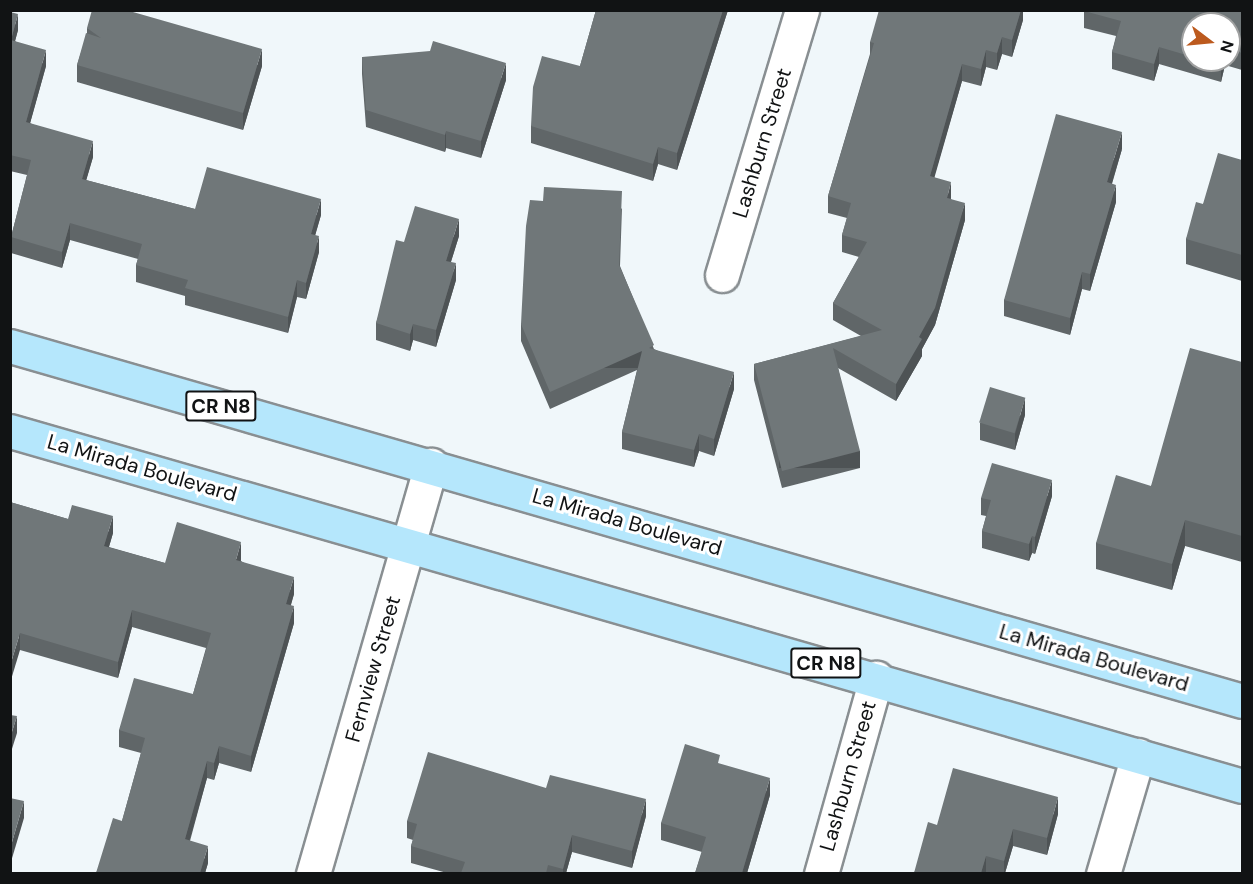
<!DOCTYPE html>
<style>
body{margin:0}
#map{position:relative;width:1253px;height:884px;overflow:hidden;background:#f0f7fa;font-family:"DM Sans",sans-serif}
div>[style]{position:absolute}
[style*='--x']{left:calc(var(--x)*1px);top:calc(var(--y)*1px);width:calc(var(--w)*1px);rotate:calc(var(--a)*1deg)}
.roads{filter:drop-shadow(2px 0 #898f92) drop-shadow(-2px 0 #898f92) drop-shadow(0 2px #898f92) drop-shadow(0 -2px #898f92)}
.minor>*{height:33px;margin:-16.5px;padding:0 16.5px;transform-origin:16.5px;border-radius:16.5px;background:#fff}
.primary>*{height:33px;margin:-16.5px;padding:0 16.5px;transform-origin:16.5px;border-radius:16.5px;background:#b5e7fc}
.wall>*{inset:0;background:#606668}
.shaded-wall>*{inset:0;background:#4e5355;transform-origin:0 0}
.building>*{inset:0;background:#707779;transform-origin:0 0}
span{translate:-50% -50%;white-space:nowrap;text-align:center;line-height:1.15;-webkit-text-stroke:6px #fff;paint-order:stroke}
.shield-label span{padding:2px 4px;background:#fff;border:2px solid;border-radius:4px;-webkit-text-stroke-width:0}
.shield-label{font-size:20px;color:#111314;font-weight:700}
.street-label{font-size:21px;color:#111314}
.frame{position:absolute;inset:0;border:12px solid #111314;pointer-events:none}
.north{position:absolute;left:1181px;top:12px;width:60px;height:60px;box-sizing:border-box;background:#fff;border:2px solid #a0a1a1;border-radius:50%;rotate:106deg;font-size:16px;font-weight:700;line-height:24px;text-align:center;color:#111314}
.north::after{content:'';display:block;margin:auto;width:21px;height:27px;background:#bc5a1e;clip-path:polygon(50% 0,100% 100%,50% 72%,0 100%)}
</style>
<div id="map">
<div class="roads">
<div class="minor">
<div style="--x:722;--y:275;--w:277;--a:-73.2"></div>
<div style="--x:313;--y:874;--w:426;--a:-73.9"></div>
<div style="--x:821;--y:874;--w:204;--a:-74.3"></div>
<div style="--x:1103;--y:874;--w:124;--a:-73.6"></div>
</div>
<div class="primary">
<div style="--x:10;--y:346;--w:1282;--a:16.07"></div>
<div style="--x:10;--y:431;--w:1282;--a:16.07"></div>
</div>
</div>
<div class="wall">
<div style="clip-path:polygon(596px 10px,728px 10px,677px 170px,658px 164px,653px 181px,531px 143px,531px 126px,580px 66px)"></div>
<div style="clip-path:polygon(1023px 10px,1023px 20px,1012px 57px,1002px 54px,997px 70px,986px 67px,981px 86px,962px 81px,934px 177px,951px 199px,965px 220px,935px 325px,922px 349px,922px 356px,896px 401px,838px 368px,860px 468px,782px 488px,754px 380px,754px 364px,861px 336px,833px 320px,833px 303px,859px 257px,842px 252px,842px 235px,847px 218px,828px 213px,828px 196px,870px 54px,870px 42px)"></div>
<div style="clip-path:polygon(evenodd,1242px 10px,1242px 70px,1225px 65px,1221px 82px,1159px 64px,1154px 81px,1112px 69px,1112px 52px,1116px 36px,1084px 28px,1084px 11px,1242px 10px,1193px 24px,1229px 24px,1229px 60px,1193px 60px,1193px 24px)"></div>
<div style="clip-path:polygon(10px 12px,18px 30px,15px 41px,46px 66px,30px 123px,93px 157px,86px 180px,195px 209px,321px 215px,315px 235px,319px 252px,306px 299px,297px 297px,288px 333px,185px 305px,185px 296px,136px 282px,136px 265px,138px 259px,70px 240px,62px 268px,11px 253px,11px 237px,27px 175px,10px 171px)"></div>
<div style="clip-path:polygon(87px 28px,262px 66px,243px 130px,77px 82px,77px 65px,87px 34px)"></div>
<div style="clip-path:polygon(362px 57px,506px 80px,481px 158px,446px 148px,445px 152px,366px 127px,362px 74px)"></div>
<div style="clip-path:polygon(1122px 149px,1112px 184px,1116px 202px,1090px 291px,1082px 289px,1070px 335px,1004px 316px,1004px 300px)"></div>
<div style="clip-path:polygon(1242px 160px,1242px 281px,1186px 264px,1186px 239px,1203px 204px)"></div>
<div style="clip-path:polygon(622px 208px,620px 266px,654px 349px,734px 389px,714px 456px,699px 451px,694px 467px,622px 449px,622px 432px,637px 370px,550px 409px,521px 341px,521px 324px)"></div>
<div style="clip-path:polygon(459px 236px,451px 262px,456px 280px,436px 347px,413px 340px,410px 351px,376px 340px,376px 323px,404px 242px)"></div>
<div style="clip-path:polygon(1242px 362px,1242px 562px,1185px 546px,1172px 590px,1096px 569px,1096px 543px,1151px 486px)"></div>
<div style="clip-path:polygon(1025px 415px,1015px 450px,980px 440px,980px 423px)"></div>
<div style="clip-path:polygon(1052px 496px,1035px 554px,1032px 553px,1029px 561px,982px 548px,982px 531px,986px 516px,981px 515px,981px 498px)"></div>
<div style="clip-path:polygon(10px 502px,68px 519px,113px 533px,109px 547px,165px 563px,241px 559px,241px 561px,294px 594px,291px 605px,294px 623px,251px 772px,219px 763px,214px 780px,207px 778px,190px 841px,208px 863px,205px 873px,96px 873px,122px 821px,141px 753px,119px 747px,119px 730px,193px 694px,206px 648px,132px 627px,118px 678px,20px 650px)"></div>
<div style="clip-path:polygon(720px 764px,770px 795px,747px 873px,695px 873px,702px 852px,661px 840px,661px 823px)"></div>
<div style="clip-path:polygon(546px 788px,646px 816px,632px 868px,572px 852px,566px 873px,447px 873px,411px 863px,411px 846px,413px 840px,407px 838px,407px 821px)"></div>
<div style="clip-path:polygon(1058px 814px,1047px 855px,1013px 846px,1005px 873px,914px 873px,937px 825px)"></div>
</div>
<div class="shaded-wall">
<div style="clip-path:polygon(723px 10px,728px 10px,677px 170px,677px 153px)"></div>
<div style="clip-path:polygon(1021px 10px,1023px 10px,1023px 20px,1012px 57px,1012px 40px)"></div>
<div style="clip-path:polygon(18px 14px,18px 30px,11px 56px,11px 40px)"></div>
<div style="clip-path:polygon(1002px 37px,1002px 54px,997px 70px,997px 53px)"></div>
<div style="clip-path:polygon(1159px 47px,1159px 64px,1154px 81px,1154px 64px)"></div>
<div style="clip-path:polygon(262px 49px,262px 66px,243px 130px,243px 113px)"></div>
<div style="clip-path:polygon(46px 50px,46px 66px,26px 138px,26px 122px)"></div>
<div style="clip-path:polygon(986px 50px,986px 67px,981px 86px,981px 69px)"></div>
<div style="clip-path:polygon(1222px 60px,1225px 60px,1225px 65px,1221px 82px,1221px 65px)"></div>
<div style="clip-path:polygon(506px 63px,506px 80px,481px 158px,481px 141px)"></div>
<div style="clip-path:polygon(962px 64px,962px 81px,930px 193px,930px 176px)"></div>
<div style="clip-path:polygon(446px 131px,446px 148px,445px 152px,445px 135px)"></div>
<div style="clip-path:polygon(1122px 132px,1122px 149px,1107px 199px,1107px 182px)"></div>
<div style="clip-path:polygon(93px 141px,93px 157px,82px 195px,82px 179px)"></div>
<div style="clip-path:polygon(658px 147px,658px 164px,653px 181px,653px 164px)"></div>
<div style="clip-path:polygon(951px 182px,951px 199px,947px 198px)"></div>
<div style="clip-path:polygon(1116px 185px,1116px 202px,1090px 291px,1090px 274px)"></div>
<div style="clip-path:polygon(321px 199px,321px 215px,311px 250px,311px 234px)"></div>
<div style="clip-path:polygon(965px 203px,965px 220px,935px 325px,922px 349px,922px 356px,896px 401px,896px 384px,919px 337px)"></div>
<div style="clip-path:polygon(459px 219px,459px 236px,446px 277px,446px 261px)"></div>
<div style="clip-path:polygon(70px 223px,70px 240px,62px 268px,62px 252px)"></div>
<div style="clip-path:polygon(319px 236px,319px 252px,306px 299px,306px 283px)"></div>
<div style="clip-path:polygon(456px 263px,456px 280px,436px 347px,436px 330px)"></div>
<div style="clip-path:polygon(1082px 272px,1082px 289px,1070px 335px,1070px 318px)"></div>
<div style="clip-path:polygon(297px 280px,297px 297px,288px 333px,288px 317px)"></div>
<div style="clip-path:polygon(413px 324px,413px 340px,410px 351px,410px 334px)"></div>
<div style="left:642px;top:351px;width:17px;height:101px;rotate:90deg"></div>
<div style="clip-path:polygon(734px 372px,734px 389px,714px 456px,714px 439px)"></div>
<div style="clip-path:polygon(1025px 398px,1025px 415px,1015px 450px,1015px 434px)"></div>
<div style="clip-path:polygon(699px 434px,699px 451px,694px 467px,694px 450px)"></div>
<div style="left:860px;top:451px;width:17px;height:81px;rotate:90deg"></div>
<div style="clip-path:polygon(1052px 480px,1052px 496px,1035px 554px,1035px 537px)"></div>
<div style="clip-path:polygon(113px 516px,113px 533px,104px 563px,104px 546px)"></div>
<div style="clip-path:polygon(1185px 520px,1185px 546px,1172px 590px,1172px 564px)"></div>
<div style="clip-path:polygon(1032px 536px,1032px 553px,1029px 561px,1029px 544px)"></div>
<div style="clip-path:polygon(241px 542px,241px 559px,236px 577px,236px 560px)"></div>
<div style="clip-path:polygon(294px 577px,294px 594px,286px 620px,286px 604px)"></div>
<div style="clip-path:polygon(294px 606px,294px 623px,251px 772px,251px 756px)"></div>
<div style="clip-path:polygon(132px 610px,132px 627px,118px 678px,118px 662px)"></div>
<div style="clip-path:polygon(20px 633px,20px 650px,10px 683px,10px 666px)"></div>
<div style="clip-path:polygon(17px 716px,17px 733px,10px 755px,10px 738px)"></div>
<div style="clip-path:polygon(219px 746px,219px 763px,214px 780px,214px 763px)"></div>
<div style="clip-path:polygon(207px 761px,207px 778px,185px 856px,185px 839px)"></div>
<div style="clip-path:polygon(770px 778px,770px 795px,747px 873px,742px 873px)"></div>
<div style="clip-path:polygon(1058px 797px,1058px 814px,1047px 855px,1047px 838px)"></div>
<div style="clip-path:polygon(646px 799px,646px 816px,632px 868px,632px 851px)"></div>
<div style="clip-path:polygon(24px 801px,24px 818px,10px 865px,10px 849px)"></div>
<div style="clip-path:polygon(1013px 829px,1013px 846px,1005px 873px,1004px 873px,1004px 861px)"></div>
<div style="clip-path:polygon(572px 835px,572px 852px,566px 873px,563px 873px,563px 869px)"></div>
<div style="clip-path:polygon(208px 846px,208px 863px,205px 873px,200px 873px)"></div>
<div style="clip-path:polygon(986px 856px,986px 873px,981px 873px)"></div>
</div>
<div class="building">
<div style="clip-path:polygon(92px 10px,126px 10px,262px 49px,243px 113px,77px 65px,86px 33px,101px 38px,87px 28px)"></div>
<div style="clip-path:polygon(596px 10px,723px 10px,677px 153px,658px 147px,653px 164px,531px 126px,533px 87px,542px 56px,580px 66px)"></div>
<div style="clip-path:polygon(879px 10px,1021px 10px,1012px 40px,1002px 37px,997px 53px,986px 50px,981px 69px,962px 64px,930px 176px,951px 182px,947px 198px,965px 203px,935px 308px,919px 337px,922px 339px,896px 384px,833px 348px,860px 451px,782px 471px,754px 364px,882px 330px,833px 303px,867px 242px,842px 235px,851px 203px,828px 196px,874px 43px,870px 42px)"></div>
<div style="clip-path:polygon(1242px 10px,1242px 53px,1229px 49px,1229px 24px,1193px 24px,1193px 57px,1159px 47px,1154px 64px,1112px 52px,1121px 21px,1084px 11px)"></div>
<div style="clip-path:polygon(10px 12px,18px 14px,11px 40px,46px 50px,26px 122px,93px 141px,82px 179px,195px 209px,207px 167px,321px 199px,311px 234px,319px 236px,306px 283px,297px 280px,288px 317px,185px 288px,188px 280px,136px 265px,142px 244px,70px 223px,62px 252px,11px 237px,31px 160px,10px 155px)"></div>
<div style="clip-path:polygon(433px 41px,506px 63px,481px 141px,446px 131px,445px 135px,366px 110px,362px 57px,430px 51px)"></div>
<div style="clip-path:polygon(1203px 60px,1222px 60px,1221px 65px)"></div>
<div style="clip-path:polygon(1056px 114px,1122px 132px,1107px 182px,1116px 185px,1090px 274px,1082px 272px,1070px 318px,1004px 300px)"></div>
<div style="clip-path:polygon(1218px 153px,1242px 160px,1242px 255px,1186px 239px,1196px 202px,1203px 204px)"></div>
<div style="clip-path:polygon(544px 187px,622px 191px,619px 265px,654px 345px,649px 348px,734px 372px,714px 439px,699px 434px,694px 450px,622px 432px,642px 351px,550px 392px,521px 324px,526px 226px,530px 200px,543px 201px)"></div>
<div style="clip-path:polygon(415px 206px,459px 219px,446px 261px,456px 263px,436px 330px,413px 324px,410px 334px,376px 323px,396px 240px,404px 242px)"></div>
<div style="clip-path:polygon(1190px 348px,1242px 362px,1242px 536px,1185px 520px,1172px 564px,1096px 543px,1116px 475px,1151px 486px)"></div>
<div style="left:990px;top:387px;width:37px;height:37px;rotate:17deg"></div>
<div style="clip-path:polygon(992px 463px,1052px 480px,1035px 537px,1032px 536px,1029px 544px,982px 531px,991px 500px,981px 498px)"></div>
<div style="clip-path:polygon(10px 502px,68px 519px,72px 505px,113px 516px,104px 546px,165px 563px,177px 522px,241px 542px,236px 560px,294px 577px,286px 604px,294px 606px,251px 756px,219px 746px,214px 763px,207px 761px,185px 839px,208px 846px,200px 873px,96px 873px,113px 818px,122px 821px,145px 738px,119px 730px,134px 678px,193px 694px,211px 633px,132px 610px,118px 662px,20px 633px,10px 666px)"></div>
<div style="clip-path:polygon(10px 715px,17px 716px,10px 738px)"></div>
<div style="clip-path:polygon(685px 744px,720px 755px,718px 763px,770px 778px,742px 873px,695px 873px,706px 837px,661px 823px)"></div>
<div style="clip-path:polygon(428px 752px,546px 788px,550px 775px,646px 799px,632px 851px,572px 835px,563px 869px,548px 865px,546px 873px,461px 873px,465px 862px,411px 846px,417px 824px,407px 821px)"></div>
<div style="clip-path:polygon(953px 768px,1058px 797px,1047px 838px,1013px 829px,1004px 861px,986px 856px,981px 873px,914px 873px,928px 822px,937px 825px)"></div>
<div style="clip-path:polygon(10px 798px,24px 801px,10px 849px)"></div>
</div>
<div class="shield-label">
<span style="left:221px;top:406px">CR N8</span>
<span style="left:826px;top:663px">CR N8</span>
</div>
<div class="street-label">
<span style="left:762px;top:143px;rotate:-73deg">Lashburn Street</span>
<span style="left:142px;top:468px;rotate:16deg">La Mirada Boulevard</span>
<span style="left:627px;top:522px;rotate:16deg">La Mirada Boulevard</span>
<span style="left:1094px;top:658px;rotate:16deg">La Mirada Boulevard</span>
<span style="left:373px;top:669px;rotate:-74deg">Fernview Street</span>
<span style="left:848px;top:776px;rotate:-74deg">Lashburn Street</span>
</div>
<div class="frame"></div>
<div class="north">N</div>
</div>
